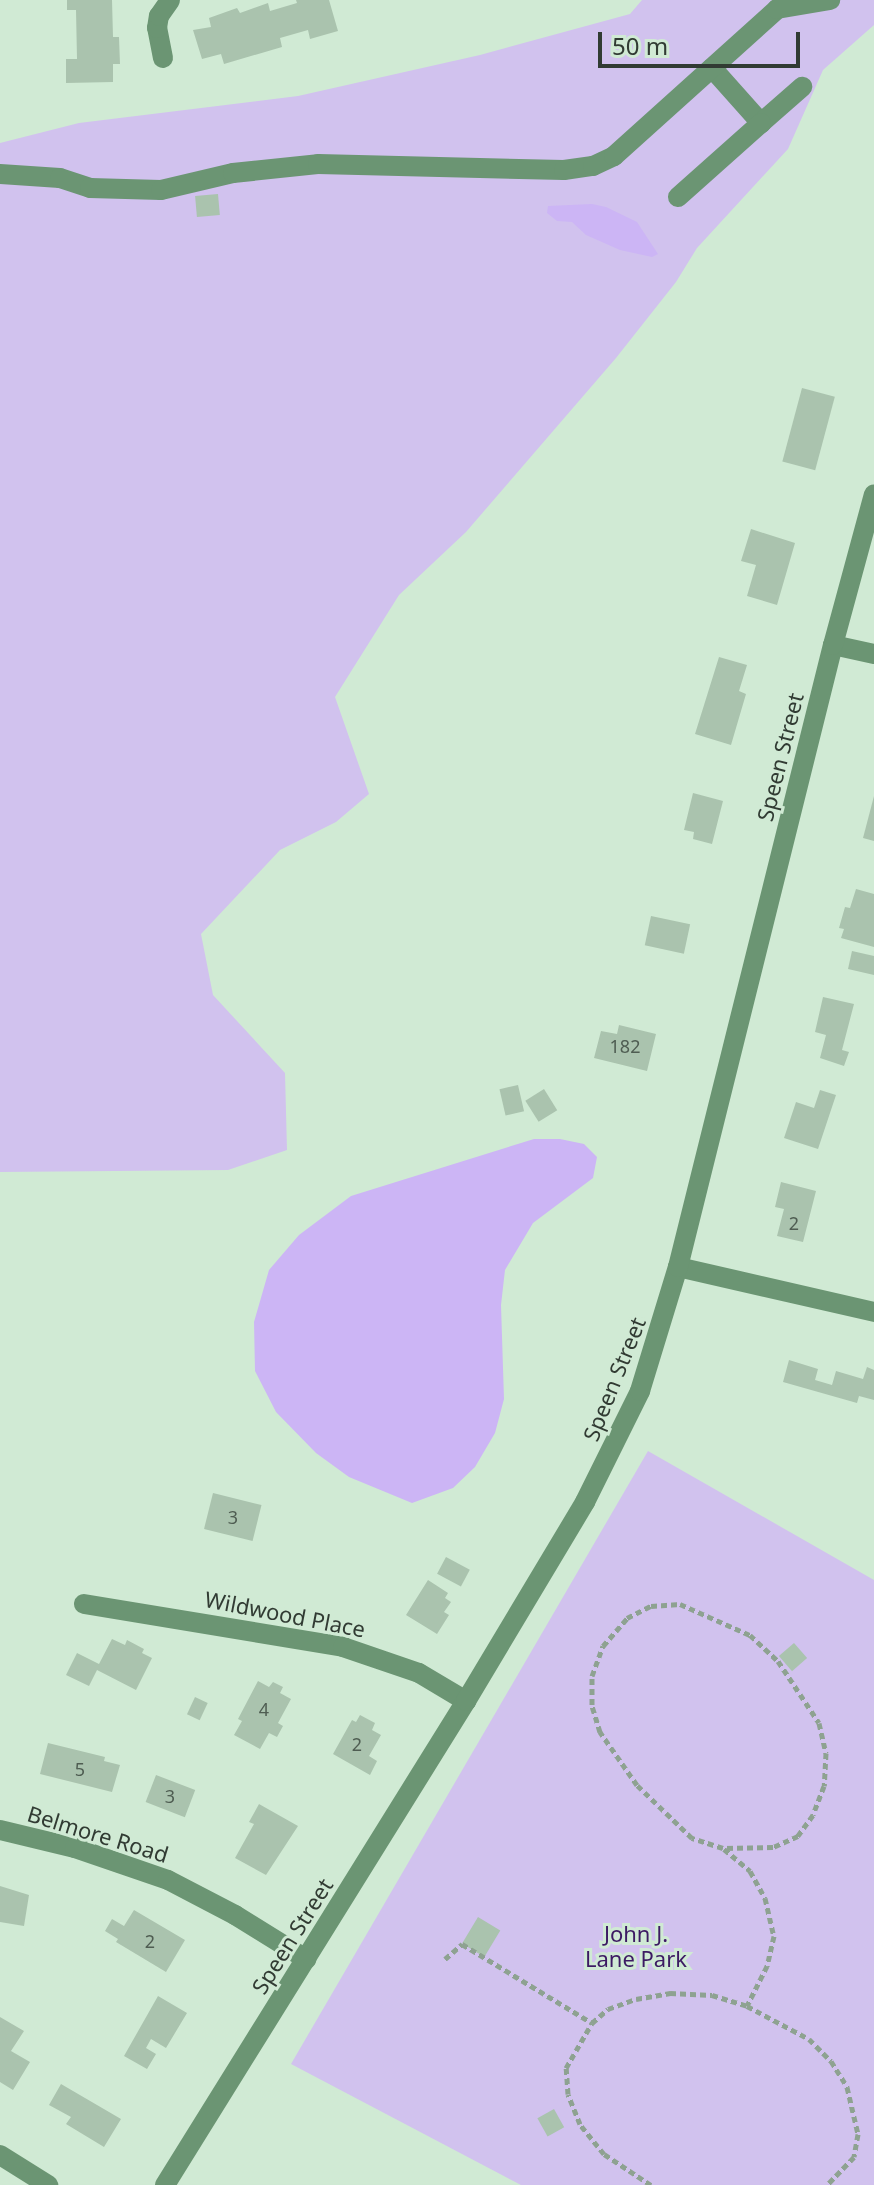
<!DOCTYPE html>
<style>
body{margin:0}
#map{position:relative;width:874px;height:2185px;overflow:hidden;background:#d0ead4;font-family:"Noto Sans",sans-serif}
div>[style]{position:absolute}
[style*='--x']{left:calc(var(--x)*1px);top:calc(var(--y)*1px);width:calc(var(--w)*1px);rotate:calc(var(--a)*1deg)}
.green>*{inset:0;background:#d1c2ee}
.water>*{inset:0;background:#ccb5f5}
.building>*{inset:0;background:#aac3ae;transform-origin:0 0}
.path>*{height:5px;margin-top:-2.5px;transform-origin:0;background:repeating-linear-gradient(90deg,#8ea291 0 6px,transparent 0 10px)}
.minor>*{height:20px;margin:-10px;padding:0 10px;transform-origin:10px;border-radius:10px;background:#6b9573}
span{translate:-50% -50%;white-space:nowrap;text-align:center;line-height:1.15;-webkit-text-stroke:6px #d0ead4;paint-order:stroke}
.number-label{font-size:18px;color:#4f5d52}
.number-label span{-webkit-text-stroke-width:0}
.street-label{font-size:22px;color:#313b33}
.park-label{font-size:22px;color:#3c1a63}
.scale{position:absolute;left:598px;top:32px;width:202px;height:36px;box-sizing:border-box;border:4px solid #313b33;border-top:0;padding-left:10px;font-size:24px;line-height:28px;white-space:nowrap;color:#313b33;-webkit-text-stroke:6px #d0ead4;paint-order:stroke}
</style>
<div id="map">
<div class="green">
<div style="clip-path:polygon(642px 0,874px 0,874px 25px,823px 70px,788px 149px,697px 248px,676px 282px,616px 358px,466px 532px,399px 595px,335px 697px,369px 794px,336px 822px,280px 850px,201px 934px,213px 995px,285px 1073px,287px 1150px,228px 1170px,0 1172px,0 143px,79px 123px,298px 96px,480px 55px,630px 14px)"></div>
<div style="clip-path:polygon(648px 1451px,874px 1580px,874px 2185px,521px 2185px,291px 2064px)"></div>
</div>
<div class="water">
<div style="clip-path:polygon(592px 204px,606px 207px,637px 222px,658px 254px,652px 257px,620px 250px,586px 235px,572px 222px,557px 221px,547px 213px,548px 206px)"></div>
<div style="clip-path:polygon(534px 1139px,560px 1139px,584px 1144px,597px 1157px,593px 1178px,533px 1223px,505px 1270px,501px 1305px,504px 1399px,495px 1433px,475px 1467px,453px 1488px,412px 1503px,349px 1477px,316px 1453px,276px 1412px,255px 1371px,254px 1322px,269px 1270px,299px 1235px,351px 1196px)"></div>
</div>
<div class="building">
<div style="clip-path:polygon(67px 0,112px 0,113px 37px,119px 37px,120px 64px,113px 64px,113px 82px,66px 83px,66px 59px,77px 59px,76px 10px,67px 10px)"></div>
<div style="clip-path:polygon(296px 0,329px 0,338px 31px,310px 39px,308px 30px,280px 38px,282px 47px,224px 64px,221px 54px,202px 59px,193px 30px,211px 27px,209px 18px,237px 8px,240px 13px,268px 3px,270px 11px,297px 3px)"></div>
<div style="left:218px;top:194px;width:21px;height:23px;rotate:85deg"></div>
<div style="left:802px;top:388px;width:34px;height:76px;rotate:15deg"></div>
<div style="clip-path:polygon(751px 529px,795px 543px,777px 605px,747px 596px,756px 565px,741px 561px)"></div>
<div style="clip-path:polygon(719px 657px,747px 665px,739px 691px,746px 694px,731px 745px,695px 734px)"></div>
<div style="clip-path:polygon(693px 793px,723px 801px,712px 844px,693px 839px,694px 832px,684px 830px)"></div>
<div style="clip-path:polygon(874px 796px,874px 841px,863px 838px)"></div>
<div style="clip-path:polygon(856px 889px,874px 894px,874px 947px,841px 938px,844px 929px,839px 928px,845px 907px,850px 908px)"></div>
<div style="left:651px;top:916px;width:40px;height:30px;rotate:12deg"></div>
<div style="clip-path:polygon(852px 951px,874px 956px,874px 975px,848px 969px)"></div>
<div style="clip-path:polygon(823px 997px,854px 1004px,842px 1050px,849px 1052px,844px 1066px,820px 1058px,826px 1035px,815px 1032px)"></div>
<div style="clip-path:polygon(619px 1025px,656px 1034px,647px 1071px,594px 1058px,601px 1031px,617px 1034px)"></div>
<div style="left:518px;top:1085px;width:27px;height:19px;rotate:77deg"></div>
<div style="left:544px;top:1089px;width:25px;height:22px;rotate:58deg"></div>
<div style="clip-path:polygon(820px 1090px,836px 1095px,818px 1149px,784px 1138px,796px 1102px,814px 1108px)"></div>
<div style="clip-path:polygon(781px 1182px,816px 1191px,803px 1242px,777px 1236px,784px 1209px,775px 1207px)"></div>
<div style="clip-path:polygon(789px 1360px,818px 1369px,815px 1380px,832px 1385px,836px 1371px,863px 1379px,867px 1367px,874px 1370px,874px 1400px,859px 1396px,857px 1403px,783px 1382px)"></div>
<div style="left:213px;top:1493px;width:50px;height:37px;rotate:14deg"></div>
<div style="left:446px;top:1557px;width:27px;height:19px;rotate:28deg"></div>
<div style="clip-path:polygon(428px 1580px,448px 1593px,445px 1598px,451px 1602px,444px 1612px,449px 1615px,437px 1634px,406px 1615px)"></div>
<div style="clip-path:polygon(112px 1639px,125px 1645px,127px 1640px,144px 1649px,142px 1653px,152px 1658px,136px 1690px,97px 1670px,89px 1686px,66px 1675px,77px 1653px,99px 1664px)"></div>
<div style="left:794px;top:1643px;width:20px;height:20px;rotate:49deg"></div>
<div style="clip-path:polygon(258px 1681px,269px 1687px,273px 1682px,283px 1687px,280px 1693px,291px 1699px,278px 1723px,283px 1726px,277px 1737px,269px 1733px,260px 1749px,234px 1735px,242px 1721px,238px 1719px)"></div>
<div style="left:195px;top:1697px;width:14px;height:19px;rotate:25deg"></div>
<div style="clip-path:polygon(360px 1715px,375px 1723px,372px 1730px,381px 1735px,369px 1756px,377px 1761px,370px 1775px,333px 1754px,352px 1720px,356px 1722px)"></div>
<div style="clip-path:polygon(48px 1743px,105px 1757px,104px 1761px,120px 1765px,112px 1792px,40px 1774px)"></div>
<div style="left:156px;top:1775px;width:42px;height:29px;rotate:21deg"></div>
<div style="clip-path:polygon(259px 1804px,298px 1826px,266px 1875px,235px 1858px,254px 1824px,249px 1822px)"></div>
<div style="clip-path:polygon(0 1886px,29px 1895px,24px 1926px,0 1922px)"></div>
<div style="clip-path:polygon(134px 1910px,185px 1940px,166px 1972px,116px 1942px,118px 1939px,105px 1931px,112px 1919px,124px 1926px)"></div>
<div style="left:478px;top:1917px;width:26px;height:31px;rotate:31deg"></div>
<div style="clip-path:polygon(158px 1996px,187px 2013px,166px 2048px,151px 2039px,146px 2048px,156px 2054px,147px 2069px,124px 2056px)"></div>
<div style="clip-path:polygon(0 2017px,24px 2031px,11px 2051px,30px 2062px,13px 2090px,0 2082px)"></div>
<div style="clip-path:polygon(61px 2084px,121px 2119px,104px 2147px,66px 2124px,71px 2117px,49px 2105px)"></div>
<div style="left:554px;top:2109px;width:21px;height:19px;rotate:61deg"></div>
</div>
<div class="path">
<div style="--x:680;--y:1604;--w:77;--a:23.9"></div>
<div style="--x:750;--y:1635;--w:38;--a:43"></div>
<div style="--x:778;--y:1661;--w:74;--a:56.5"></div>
<div style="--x:819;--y:1723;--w:31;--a:77"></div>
<div style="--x:826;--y:1753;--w:33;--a:93"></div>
<div style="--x:824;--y:1786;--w:31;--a:111"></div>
<div style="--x:813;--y:1815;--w:26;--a:126"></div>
<div style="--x:798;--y:1836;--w:27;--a:156"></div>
<div style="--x:773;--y:1847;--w:50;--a:178.9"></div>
<div style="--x:723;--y:1848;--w:33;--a:-162"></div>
<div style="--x:692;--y:1838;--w:76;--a:-136.1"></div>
<div style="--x:637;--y:1785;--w:65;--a:-124.9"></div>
<div style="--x:600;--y:1732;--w:28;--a:-107"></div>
<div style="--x:592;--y:1705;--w:29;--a:-90"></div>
<div style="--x:592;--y:1676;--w:32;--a:-70"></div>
<div style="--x:603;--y:1646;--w:37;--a:-49"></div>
<div style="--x:627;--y:1618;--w:27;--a:-27"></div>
<div style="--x:651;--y:1606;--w:29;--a:-4"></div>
<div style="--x:724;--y:1849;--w:34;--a:40"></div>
<div style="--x:750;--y:1871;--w:31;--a:61"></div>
<div style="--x:765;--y:1898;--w:39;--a:77"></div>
<div style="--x:774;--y:1936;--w:31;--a:103"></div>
<div style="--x:767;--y:1966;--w:45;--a:116.6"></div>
<div style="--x:445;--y:1959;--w:23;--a:-41"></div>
<div style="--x:462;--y:1944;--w:152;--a:31.3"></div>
<div style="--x:651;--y:2185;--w:56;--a:-146.6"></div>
<div style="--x:604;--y:2154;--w:38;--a:-129"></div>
<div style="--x:580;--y:2124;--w:32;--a:-112"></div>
<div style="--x:568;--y:2094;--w:26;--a:-94"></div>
<div style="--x:566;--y:2068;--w:52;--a:-60"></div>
<div style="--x:592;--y:2023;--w:21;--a:-41"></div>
<div style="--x:608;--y:2009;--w:30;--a:-20"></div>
<div style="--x:636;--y:1999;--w:35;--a:-10"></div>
<div style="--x:670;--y:1993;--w:42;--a:2.7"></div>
<div style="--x:712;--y:1995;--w:37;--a:17"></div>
<div style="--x:747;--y:2006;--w:70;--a:28"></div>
<div style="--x:809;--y:2039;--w:31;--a:45"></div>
<div style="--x:831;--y:2061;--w:31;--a:58"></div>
<div style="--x:847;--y:2087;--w:48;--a:76.8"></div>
<div style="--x:858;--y:2134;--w:23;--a:100"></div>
<div style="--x:854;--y:2157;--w:39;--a:134"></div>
</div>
<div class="minor">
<div style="--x:163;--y:58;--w:31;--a:-101"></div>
<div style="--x:157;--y:28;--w:12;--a:-81"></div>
<div style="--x:159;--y:16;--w:19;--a:-55"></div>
<div style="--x:712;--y:68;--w:74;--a:48.3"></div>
<div style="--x:761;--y:123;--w:55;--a:-41.3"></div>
<div style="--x:0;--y:174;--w:60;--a:3.8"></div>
<div style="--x:60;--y:178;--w:32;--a:18"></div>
<div style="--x:90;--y:188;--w:71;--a:1.6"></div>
<div style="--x:161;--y:190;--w:74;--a:-13.3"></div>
<div style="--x:233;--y:173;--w:85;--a:-6"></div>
<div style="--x:318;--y:164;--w:246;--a:1.4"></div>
<div style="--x:564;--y:170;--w:29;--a:-8"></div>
<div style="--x:593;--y:166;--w:23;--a:-25"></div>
<div style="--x:614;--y:156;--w:219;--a:-42"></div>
<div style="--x:777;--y:9;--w:54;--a:-9.6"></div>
<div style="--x:678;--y:197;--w:111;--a:-41.7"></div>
<div style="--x:833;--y:645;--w:42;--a:12.4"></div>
<div style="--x:678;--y:1267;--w:201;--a:12.9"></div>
<div style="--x:84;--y:1604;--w:263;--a:9.4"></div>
<div style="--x:343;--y:1647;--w:80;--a:18.9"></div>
<div style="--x:419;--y:1673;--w:55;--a:30.8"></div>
<div style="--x:0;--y:1830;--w:77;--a:13.5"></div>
<div style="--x:75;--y:1848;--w:98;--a:19"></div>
<div style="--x:168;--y:1880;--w:76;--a:27.6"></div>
<div style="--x:235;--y:1915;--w:84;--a:31.8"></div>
<div style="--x:0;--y:2155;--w:57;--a:32"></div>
<div style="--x:165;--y:2185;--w:570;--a:-58.12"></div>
<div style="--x:466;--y:1701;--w:232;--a:-59.1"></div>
<div style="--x:585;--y:1502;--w:124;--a:-63.6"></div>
<div style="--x:640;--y:1391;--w:130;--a:-73"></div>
<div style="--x:678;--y:1267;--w:641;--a:-76.01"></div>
<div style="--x:833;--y:645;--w:156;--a:-74.8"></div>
</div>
<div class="number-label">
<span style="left:625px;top:1046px">182</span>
<span style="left:794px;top:1223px">2</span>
<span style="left:233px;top:1517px">3</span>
<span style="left:264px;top:1709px">4</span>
<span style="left:357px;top:1744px">2</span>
<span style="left:80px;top:1769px">5</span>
<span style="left:170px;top:1796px">3</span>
<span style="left:150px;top:1941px">2</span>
</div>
<div class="street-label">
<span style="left:780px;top:757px;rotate:-76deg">Speen Street</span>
<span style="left:614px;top:1379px;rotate:-68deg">Speen Street</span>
<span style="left:285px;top:1614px;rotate:11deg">Wildwood Place</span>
<span style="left:98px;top:1834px;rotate:17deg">Belmore Road</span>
<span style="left:292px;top:1936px;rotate:-58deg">Speen Street</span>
</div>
<div class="park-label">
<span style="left:636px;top:1946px">John J.<br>Lane Park</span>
</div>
<div class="scale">50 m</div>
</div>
